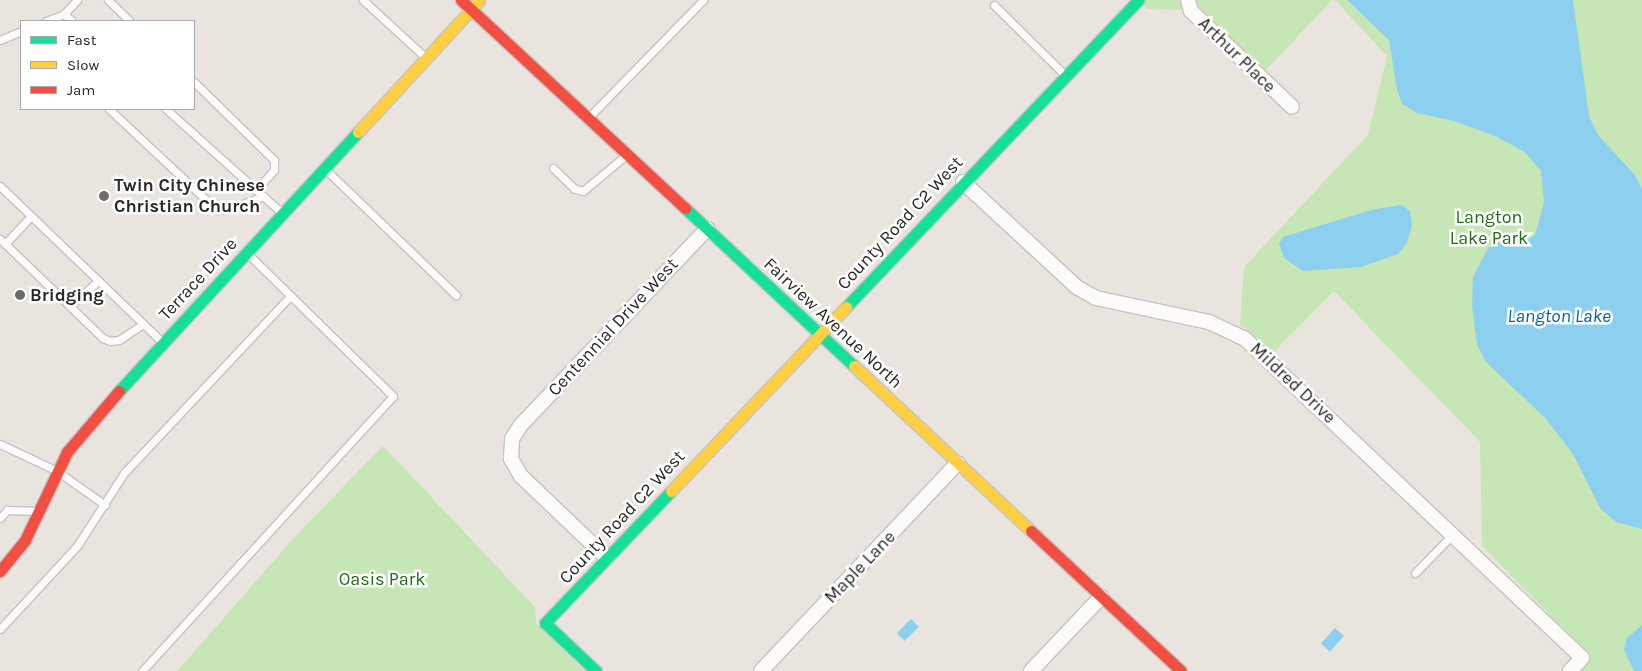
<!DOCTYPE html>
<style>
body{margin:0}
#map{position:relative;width:1642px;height:671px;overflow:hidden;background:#e9e5de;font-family:Karla,sans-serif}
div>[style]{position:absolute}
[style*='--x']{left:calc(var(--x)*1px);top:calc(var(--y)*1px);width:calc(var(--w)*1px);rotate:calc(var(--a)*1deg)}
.green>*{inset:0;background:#c6e6b5}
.water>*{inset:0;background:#8dcfef;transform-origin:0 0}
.roads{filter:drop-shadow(1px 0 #c5c4c4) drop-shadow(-1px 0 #c5c4c4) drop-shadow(0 1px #c5c4c4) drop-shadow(0 -1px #c5c4c4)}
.lane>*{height:7px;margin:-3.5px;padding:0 3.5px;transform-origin:3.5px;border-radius:3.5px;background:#fcfbfa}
.street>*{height:14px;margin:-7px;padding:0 7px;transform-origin:7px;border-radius:7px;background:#fcfbfa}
.fast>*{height:11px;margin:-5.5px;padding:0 5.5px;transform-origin:5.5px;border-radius:5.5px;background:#16e098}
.slow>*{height:11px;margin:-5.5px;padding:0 5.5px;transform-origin:5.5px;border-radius:5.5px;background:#ffcf43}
.jam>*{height:11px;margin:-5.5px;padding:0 5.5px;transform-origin:5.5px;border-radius:5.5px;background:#f24e42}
.dots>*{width:14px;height:14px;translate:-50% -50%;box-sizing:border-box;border:2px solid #fff;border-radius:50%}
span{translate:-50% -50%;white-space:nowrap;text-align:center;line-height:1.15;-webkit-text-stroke:5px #fff;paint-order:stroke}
.street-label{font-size:18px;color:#292929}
.poi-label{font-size:18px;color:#292929;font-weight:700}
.left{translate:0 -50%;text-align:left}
.park-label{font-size:18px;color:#226b15}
.water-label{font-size:19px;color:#0562a2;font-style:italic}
.legend{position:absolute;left:20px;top:20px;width:175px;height:90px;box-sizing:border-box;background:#fff;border:1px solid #a9a9a9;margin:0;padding:6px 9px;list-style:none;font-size:15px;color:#292929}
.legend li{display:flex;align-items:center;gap:10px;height:25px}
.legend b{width:25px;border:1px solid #a9a9a9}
</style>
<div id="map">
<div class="green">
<div style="clip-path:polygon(1139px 0,1332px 0,1264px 72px,1201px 10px,1148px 9px)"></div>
<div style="clip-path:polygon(1335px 0,1642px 0,1642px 671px,1576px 671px,1574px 639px,1482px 546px,1480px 442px,1334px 291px,1274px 352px,1240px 324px,1244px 267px,1368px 135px,1387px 56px)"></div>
<div style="clip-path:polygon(383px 446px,535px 607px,536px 623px,585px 671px,177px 671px,303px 528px)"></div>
</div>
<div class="water">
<div style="clip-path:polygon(1347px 0,1573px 0,1589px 116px,1598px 135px,1635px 175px,1642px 189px,1642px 529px,1616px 522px,1600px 508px,1573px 454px,1546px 419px,1486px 362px,1477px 345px,1472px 306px,1473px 277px,1488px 248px,1507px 239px,1528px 240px,1535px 235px,1544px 202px,1541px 171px,1525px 152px,1495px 136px,1454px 121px,1417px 113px,1402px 104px,1397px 90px,1389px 40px)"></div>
<div style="clip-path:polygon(1402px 205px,1410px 211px,1412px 225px,1407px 243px,1398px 254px,1361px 267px,1303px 271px,1284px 258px,1279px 244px,1283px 237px,1371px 210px)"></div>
<div style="left:911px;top:619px;width:11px;height:20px;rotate:45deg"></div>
<div style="clip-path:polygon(1642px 625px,1642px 671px,1634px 671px,1624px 650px,1627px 638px)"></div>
<div style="left:1335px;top:628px;width:12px;height:21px;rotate:42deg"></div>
</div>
<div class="roads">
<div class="lane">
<div style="--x:108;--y:0;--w:30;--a:44"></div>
<div style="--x:363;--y:0;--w:84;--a:42.6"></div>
<div style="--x:994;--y:5;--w:100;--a:44.6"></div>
<div style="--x:46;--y:21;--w:19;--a:-21"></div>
<div style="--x:72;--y:21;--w:11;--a:-139"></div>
<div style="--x:64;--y:14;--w:19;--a:-47"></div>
<div style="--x:0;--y:40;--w:23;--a:-23"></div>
<div style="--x:194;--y:82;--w:112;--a:44.3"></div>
<div style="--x:274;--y:160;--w:10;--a:90"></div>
<div style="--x:274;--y:170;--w:27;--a:132"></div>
<div style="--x:109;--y:109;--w:148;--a:43.1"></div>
<div style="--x:217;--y:210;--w:10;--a:0"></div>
<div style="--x:227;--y:210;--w:39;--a:-21"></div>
<div style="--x:166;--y:109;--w:156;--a:41.9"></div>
<div style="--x:588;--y:118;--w:165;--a:-45.7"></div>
<div style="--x:553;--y:168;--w:30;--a:44"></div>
<div style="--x:575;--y:189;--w:8;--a:14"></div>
<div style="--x:583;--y:191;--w:56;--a:-39.9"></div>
<div style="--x:325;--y:169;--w:182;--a:43.9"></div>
<div style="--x:0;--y:186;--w:225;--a:43.9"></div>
<div style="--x:0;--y:239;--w:143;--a:43.9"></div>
<div style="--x:103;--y:338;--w:8;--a:23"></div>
<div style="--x:110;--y:341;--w:9;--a:-6"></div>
<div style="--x:119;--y:340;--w:29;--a:-34"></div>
<div style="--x:5;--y:244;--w:38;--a:-47"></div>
<div style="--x:70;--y:306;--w:38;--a:-42"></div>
<div style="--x:0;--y:444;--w:63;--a:25.3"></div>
<div style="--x:57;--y:471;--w:59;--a:35.3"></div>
<div style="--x:0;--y:518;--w:11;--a:-49"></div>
<div style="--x:7;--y:510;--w:30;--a:2"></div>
<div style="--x:1415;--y:573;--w:53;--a:-45.8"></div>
<div style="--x:0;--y:629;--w:113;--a:-47.1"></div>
<div style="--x:77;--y:546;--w:87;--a:-57.2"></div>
<div style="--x:124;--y:473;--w:243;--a:-46.8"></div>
<div style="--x:142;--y:671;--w:372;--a:-47.6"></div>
<div style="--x:393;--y:396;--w:204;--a:-135.6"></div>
</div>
<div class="street">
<div style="--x:1188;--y:0;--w:11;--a:75"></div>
<div style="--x:1191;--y:11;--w:139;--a:43.5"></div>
<div style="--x:963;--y:182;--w:156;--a:42.7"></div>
<div style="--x:1078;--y:288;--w:21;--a:29"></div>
<div style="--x:1096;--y:298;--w:116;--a:12"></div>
<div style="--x:1209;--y:322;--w:38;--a:25"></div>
<div style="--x:1244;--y:338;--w:465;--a:43.4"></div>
<div style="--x:1582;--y:658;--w:18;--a:133"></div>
<div style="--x:607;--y:558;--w:119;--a:-136.4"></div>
<div style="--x:521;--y:476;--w:20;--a:-120"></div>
<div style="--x:511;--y:459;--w:20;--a:-87"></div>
<div style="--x:512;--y:439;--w:15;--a:-58"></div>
<div style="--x:520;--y:426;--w:272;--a:-46.5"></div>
<div style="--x:761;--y:671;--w:286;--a:-46.6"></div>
<div style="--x:1031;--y:671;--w:102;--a:-46.6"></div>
</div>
<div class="fast">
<div style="--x:685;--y:208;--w:231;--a:43.1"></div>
<div style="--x:846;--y:307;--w:424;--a:-46.4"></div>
<div style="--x:119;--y:391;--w:352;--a:-47.3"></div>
<div style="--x:596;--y:671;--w:70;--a:-136.7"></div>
<div style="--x:545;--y:623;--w:182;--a:-46.3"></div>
</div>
<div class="slow">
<div style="--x:358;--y:132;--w:178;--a:-47.3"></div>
<div style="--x:854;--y:366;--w:242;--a:43"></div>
<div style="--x:671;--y:491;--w:254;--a:-46.4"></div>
</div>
<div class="jam">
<div style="--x:461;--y:0;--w:306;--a:42.9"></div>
<div style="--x:1031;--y:531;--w:205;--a:43"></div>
<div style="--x:0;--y:571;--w:40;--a:-51"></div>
<div style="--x:25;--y:540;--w:98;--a:-64.5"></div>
<div style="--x:67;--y:452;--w:80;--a:-49.6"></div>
</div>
</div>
<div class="dots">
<div style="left:104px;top:196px;background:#6c6b68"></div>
<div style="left:20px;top:295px;background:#6c6b68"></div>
</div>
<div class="street-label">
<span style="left:1237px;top:55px;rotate:44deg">Arthur Place</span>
<span style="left:900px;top:223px;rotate:-47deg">County Road C2 West</span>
<span style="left:198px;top:279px;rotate:-47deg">Terrace Drive</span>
<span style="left:833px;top:323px;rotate:43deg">Fairview Avenue North</span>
<span style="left:613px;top:327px;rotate:-47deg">Centennial Drive West</span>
<span style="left:1293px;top:383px;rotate:43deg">Mildred Drive</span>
<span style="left:622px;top:517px;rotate:-47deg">County Road C2 West</span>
<span style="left:860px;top:567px;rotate:-46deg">Maple Lane</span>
</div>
<div class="poi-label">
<span class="left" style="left:114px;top:196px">Twin City Chinese<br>Christian Church</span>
<span class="left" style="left:30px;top:295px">Bridging</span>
</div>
<div class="park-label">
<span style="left:1489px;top:228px">Langton<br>Lake Park</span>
<span style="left:382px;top:579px">Oasis Park</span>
</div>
<div class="water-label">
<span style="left:1559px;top:317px">Langton Lake</span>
</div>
<ul class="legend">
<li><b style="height:6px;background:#16e098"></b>Fast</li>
<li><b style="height:6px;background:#ffcf43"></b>Slow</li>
<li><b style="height:6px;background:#f24e42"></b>Jam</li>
</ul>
</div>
